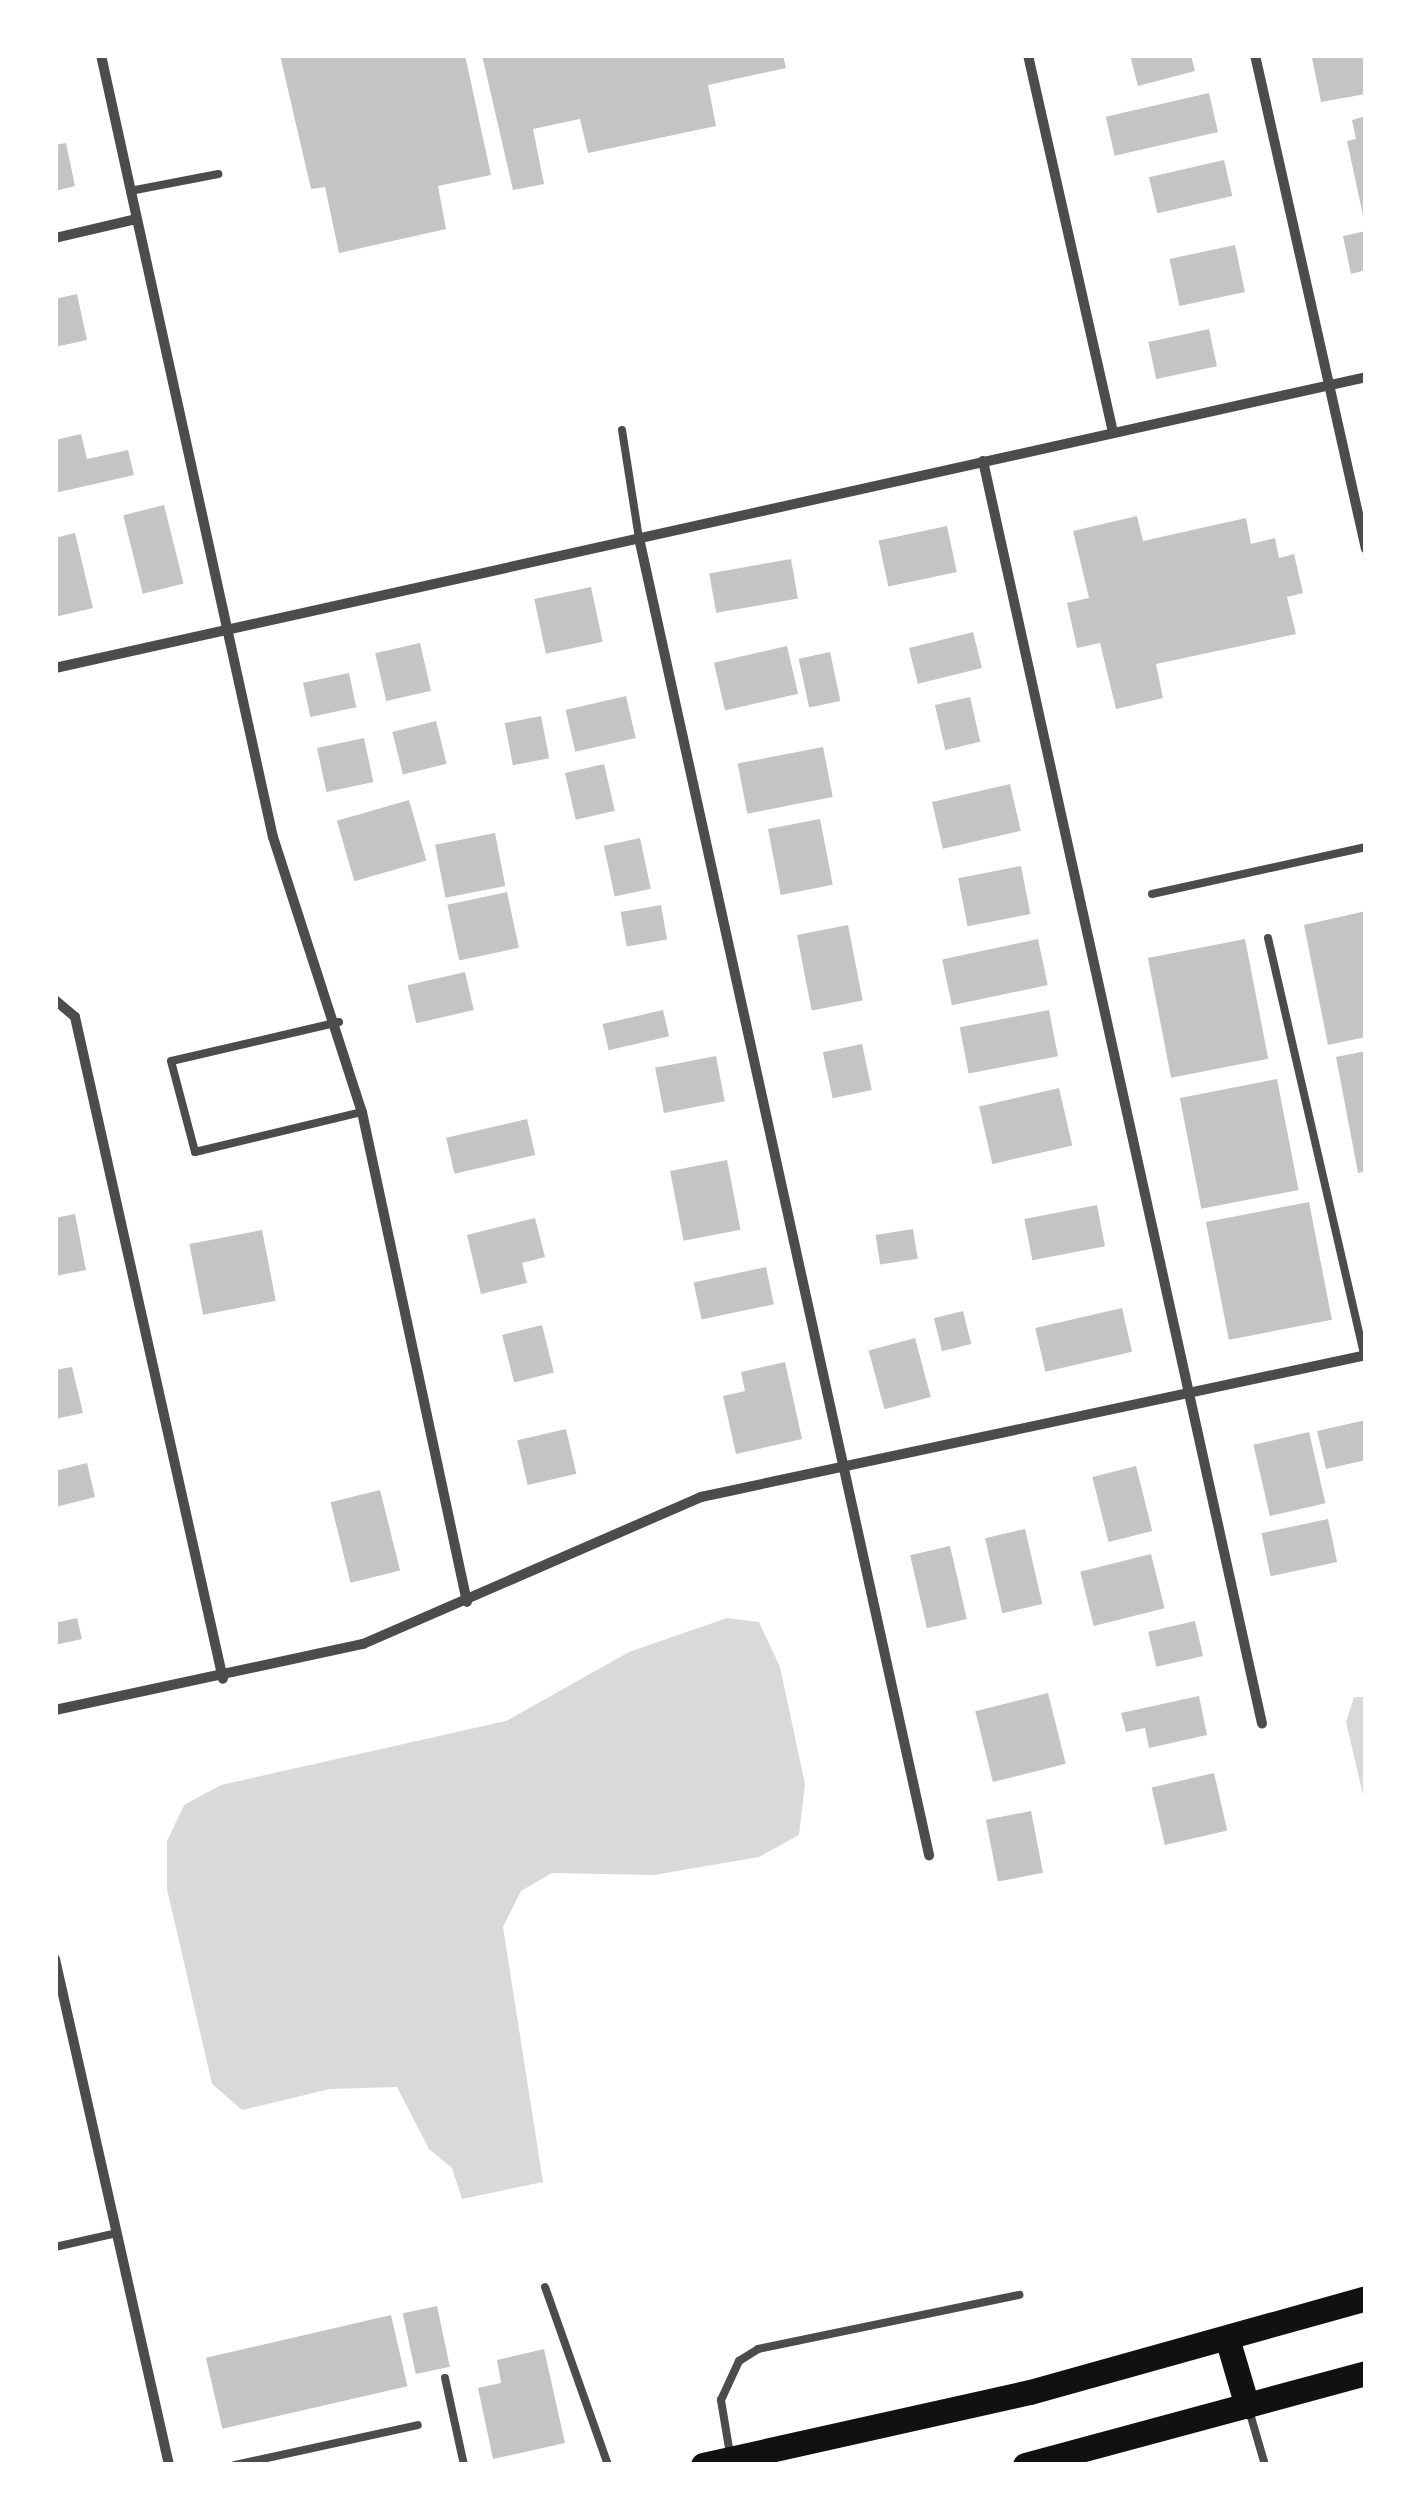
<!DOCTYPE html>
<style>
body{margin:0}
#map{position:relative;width:1421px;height:2520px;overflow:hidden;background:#fff;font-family:Georgia,serif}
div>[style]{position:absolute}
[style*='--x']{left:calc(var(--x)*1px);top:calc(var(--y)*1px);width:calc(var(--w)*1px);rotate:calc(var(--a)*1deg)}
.water>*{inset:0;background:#d9d9d9}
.building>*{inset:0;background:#c4c4c4;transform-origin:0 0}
.service>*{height:8px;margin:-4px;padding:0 4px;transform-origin:4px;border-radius:4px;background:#4c4c4c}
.minor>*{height:10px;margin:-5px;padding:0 5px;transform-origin:5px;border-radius:5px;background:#4c4c4c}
.primary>*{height:25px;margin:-12.5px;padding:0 12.5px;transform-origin:12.5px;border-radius:12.5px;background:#111}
span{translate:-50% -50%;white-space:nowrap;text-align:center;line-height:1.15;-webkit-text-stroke:8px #fff;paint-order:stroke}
.frame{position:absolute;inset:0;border:58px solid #fff;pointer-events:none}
</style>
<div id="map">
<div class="water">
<div style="clip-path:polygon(727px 1618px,759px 1622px,780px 1667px,805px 1784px,799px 1835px,759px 1857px,654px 1875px,552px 1873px,521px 1891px,503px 1927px,543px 2182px,462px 2199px,452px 2168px,429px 2149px,397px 2087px,330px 2089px,242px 2110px,212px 2084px,167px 1889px,167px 1841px,184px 1805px,221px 1785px,506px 1721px,629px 1652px)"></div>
<div style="clip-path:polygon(1354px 1697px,1366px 1697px,1366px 1808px,1346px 1722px)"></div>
</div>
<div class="building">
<div style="clip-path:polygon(280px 55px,465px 55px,491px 175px,438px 186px,446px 229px,339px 253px,325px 187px,311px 189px)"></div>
<div style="clip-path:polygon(482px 55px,783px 55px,786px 68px,708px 85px,716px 126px,588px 153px,580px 119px,533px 129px,544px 184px,513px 190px)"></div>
<div style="clip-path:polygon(1130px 55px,1191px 55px,1195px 71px,1138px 86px)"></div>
<div style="clip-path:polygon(1325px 55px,1366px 55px,1366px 94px,1321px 102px,1312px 58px)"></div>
<div style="left:1209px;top:93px;width:40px;height:106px;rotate:77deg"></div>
<div style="clip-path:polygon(1366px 116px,1366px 220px,1364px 220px,1347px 141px,1356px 139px,1352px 120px)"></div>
<div style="clip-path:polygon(66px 143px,75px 186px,55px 191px,55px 145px)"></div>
<div style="left:1224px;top:160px;width:37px;height:77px;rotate:77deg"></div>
<div style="clip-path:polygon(1366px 231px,1366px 270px,1351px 274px,1343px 236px)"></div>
<div style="left:1235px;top:245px;width:48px;height:67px;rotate:78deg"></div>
<div style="clip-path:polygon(77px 294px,87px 340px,55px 347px,55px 299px)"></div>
<div style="left:1209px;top:329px;width:38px;height:62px;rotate:78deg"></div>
<div style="clip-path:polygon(81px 434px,87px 459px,128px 450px,134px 475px,55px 493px,55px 440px)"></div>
<div style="left:164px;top:505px;width:81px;height:42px;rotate:76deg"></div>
<div style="clip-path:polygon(1137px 516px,1143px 541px,1246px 518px,1251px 544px,1275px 538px,1279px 558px,1294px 554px,1303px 593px,1287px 597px,1296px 634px,1156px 664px,1163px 698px,1116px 709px,1100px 643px,1077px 648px,1067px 603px,1089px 598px,1073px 531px)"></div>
<div style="left:947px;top:526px;width:47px;height:70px;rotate:78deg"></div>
<div style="clip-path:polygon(75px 533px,93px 608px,55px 617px,55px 538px)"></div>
<div style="left:791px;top:559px;width:40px;height:83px;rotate:80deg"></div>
<div style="left:591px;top:587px;width:56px;height:58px;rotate:78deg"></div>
<div style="left:973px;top:632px;width:37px;height:66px;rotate:76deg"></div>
<div style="left:420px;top:643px;width:49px;height:46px;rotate:77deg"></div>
<div style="left:787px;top:646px;width:49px;height:75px;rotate:77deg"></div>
<div style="left:830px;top:652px;width:50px;height:32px;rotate:78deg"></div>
<div style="left:349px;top:673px;width:35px;height:47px;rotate:78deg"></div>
<div style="left:626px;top:696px;width:43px;height:62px;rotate:77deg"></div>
<div style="left:970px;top:697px;width:46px;height:36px;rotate:77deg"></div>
<div style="left:541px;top:716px;width:43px;height:37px;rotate:79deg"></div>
<div style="left:436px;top:721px;width:44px;height:45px;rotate:76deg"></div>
<div style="left:364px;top:738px;width:45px;height:48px;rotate:78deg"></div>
<div style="left:823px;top:747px;width:51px;height:87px;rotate:79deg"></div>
<div style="left:604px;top:764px;width:48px;height:40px;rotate:77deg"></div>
<div style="left:1010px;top:784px;width:48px;height:80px;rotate:77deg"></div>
<div style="left:409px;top:800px;width:63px;height:75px;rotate:74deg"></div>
<div style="left:820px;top:819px;width:67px;height:53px;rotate:79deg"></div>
<div style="left:495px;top:833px;width:54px;height:61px;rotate:79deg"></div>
<div style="left:640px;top:838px;width:52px;height:37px;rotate:78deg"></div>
<div style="left:1021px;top:866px;width:49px;height:64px;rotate:79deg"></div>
<div style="left:507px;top:892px;width:57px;height:61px;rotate:78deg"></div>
<div style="left:661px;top:905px;width:35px;height:41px;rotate:80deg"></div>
<div style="clip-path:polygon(1366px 911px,1366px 1037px,1328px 1045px,1304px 925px)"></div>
<div style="left:848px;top:925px;width:77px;height:52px;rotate:79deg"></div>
<div style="left:1038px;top:939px;width:47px;height:98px;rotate:78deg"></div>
<div style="left:1245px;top:939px;width:122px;height:99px;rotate:79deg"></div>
<div style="left:465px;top:972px;width:39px;height:59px;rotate:77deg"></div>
<div style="left:663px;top:1010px;width:27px;height:62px;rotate:77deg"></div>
<div style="left:1049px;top:1010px;width:47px;height:91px;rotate:79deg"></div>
<div style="left:862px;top:1044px;width:47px;height:40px;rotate:78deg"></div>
<div style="clip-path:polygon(1366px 1051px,1366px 1171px,1358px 1173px,1336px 1057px)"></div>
<div style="left:716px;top:1056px;width:46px;height:62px;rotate:79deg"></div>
<div style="left:1277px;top:1079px;width:113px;height:99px;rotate:79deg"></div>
<div style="left:1059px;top:1088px;width:59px;height:82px;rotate:77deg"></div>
<div style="left:527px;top:1119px;width:37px;height:83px;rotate:77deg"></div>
<div style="left:727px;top:1160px;width:71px;height:58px;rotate:79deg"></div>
<div style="left:1309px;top:1202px;width:120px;height:105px;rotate:79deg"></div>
<div style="left:1097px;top:1205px;width:42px;height:74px;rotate:79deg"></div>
<div style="clip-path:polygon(75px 1214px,86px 1270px,55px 1276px,55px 1218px)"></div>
<div style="clip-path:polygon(535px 1218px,545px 1257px,522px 1263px,527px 1283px,481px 1294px,467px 1235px)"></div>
<div style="left:913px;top:1229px;width:30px;height:38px;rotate:81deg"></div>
<div style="left:262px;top:1230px;width:72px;height:74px;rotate:79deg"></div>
<div style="left:766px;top:1267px;width:38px;height:74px;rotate:78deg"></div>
<div style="left:1122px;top:1308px;width:45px;height:89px;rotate:77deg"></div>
<div style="left:963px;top:1311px;width:34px;height:30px;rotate:76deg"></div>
<div style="left:542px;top:1325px;width:49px;height:41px;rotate:76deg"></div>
<div style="left:915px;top:1338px;width:61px;height:48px;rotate:75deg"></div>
<div style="clip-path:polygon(785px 1362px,802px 1439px,736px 1454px,723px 1396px,745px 1391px,741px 1372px)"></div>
<div style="clip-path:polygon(72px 1367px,83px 1413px,55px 1419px,55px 1370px)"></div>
<div style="clip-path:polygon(1366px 1420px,1366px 1460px,1326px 1469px,1317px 1431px)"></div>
<div style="left:566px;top:1429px;width:46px;height:50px;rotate:77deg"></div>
<div style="left:1309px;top:1432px;width:73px;height:57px;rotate:77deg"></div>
<div style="clip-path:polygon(87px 1463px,95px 1497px,56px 1507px,55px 1471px)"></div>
<div style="left:1136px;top:1466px;width:67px;height:45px;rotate:76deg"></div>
<div style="left:380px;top:1490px;width:83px;height:51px;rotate:76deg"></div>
<div style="left:1328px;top:1519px;width:44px;height:68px;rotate:78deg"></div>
<div style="left:1025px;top:1529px;width:77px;height:41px;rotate:77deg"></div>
<div style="left:950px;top:1546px;width:75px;height:41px;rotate:77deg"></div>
<div style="left:1151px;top:1554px;width:56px;height:73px;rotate:76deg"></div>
<div style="clip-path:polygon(77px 1618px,82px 1639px,55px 1645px,55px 1623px)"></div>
<div style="left:1195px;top:1621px;width:36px;height:48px;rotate:77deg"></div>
<div style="left:1048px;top:1693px;width:73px;height:75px;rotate:76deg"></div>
<div style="clip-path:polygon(1199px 1696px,1207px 1735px,1149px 1748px,1145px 1728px,1126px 1732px,1121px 1713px)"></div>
<div style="left:1214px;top:1773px;width:59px;height:64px;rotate:77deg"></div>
<div style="left:1031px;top:1811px;width:63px;height:46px;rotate:79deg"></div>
<div style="left:437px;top:2306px;width:62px;height:35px;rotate:78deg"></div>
<div style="left:391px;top:2315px;width:73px;height:190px;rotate:77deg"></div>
<div style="clip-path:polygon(544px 2349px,565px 2443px,493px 2459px,478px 2388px,501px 2383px,497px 2360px)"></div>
</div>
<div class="service">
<div style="--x:130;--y:191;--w:90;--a:-10.9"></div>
<div style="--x:622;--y:430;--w:109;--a:81.1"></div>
<div style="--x:1152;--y:894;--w:219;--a:-12.4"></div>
<div style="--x:1268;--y:938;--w:428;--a:77"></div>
<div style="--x:339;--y:1022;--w:172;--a:166.9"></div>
<div style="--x:171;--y:1061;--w:94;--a:75.2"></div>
<div style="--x:195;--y:1152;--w:172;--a:-13.5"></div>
<div style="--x:55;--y:2247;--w:64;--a:-12.7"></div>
<div style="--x:545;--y:2287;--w:189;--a:70.5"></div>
<div style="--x:445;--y:2378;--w:89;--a:77.7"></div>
<div style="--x:1249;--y:2410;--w:57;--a:73.8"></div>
<div style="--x:730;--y:2454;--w:55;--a:-99.5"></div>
<div style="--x:721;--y:2400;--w:43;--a:-65.2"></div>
<div style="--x:739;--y:2361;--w:22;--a:-32"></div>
<div style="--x:758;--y:2349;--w:267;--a:-11.7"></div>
<div style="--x:235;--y:2465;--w:187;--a:-12.3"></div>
</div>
<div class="minor">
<div style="--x:101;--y:55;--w:801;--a:77.6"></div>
<div style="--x:273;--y:837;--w:289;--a:72.1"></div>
<div style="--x:362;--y:1112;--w:501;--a:77.91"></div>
<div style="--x:1028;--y:55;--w:386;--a:77.3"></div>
<div style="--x:1255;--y:55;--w:506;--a:77.34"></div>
<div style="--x:55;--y:238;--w:83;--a:-13.2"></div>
<div style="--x:983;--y:461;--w:1293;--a:77.54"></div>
<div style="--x:639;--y:538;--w:1349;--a:77.58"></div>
<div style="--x:55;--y:668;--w:1343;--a:-12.51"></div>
<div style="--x:55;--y:1000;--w:26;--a:40"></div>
<div style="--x:75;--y:1017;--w:678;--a:77.4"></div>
<div style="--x:55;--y:1710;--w:315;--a:-12.1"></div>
<div style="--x:363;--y:1644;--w:369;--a:-23.5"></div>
<div style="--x:701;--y:1497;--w:680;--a:-12.05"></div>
<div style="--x:55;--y:1959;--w:519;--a:77.3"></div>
</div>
<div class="primary">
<div style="--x:1227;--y:2338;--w:71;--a:73.6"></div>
<div style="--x:703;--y:2465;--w:335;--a:-12.6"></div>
<div style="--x:1030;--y:2392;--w:349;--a:-15.6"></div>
<div style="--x:1025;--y:2465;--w:353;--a:-15.1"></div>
</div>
<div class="frame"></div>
</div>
